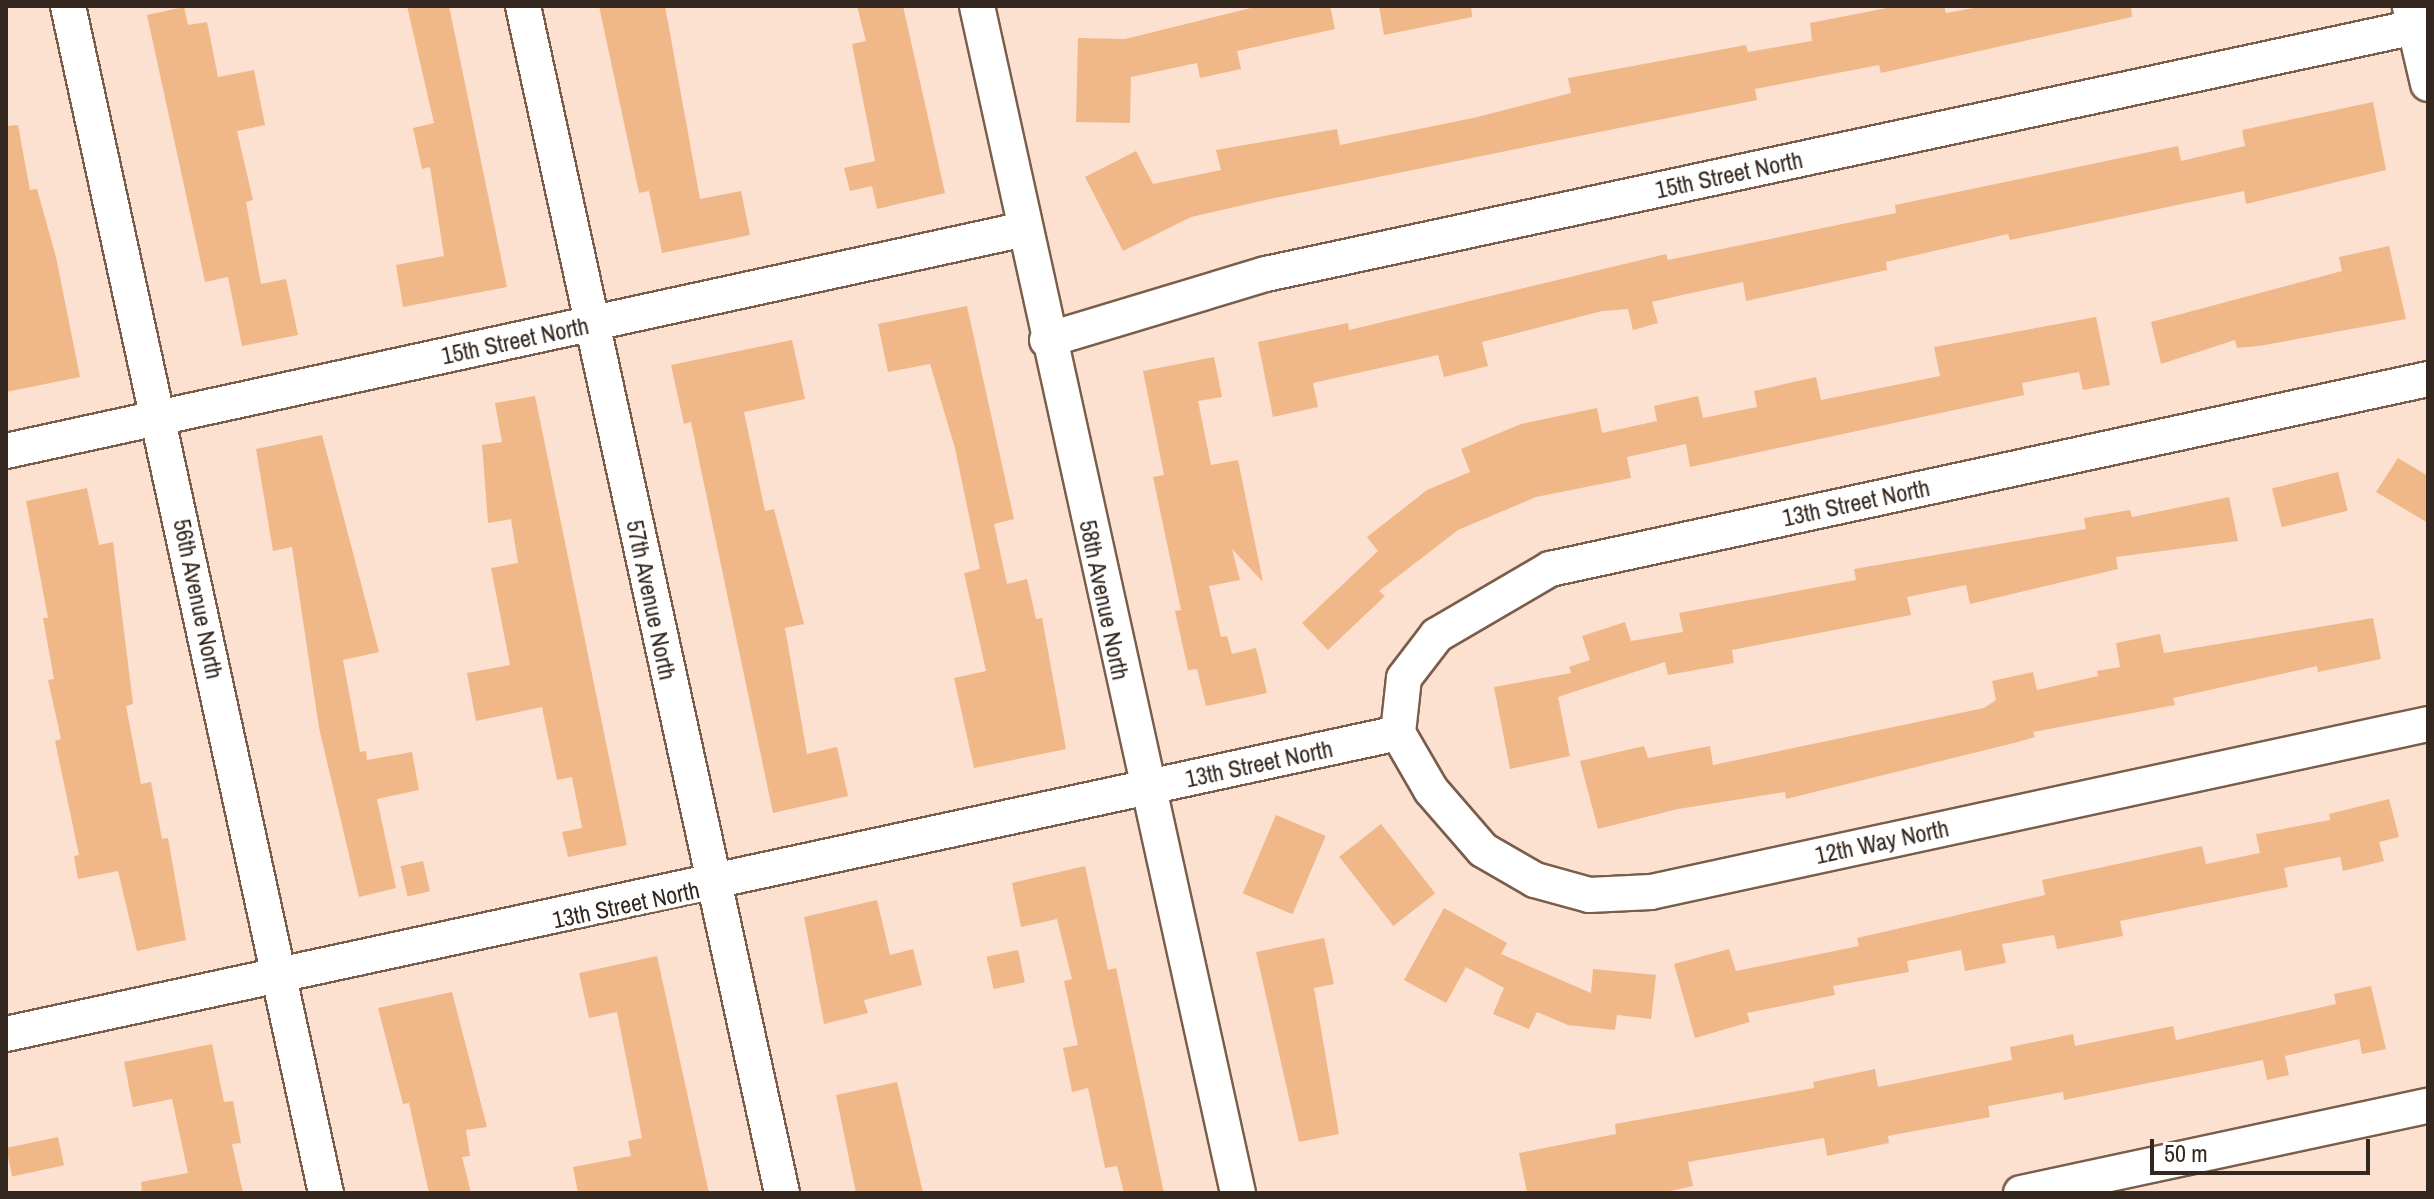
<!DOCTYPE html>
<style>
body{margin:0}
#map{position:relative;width:2434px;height:1199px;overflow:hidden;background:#fce1d0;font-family:"Archivo Narrow",sans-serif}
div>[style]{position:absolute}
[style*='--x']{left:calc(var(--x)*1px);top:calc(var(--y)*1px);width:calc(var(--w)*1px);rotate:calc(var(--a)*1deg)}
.building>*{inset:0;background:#f0b789;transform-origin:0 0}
.roads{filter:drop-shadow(2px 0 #7a5e4b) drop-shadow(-2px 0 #7a5e4b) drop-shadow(0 2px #7a5e4b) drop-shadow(0 -2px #7a5e4b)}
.minor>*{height:34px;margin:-17px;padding:0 17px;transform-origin:17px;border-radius:17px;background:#fff}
span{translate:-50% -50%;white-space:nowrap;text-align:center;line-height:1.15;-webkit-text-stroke:8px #fff;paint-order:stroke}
.street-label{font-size:24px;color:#33271f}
.frame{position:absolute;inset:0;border:8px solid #33271f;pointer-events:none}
.scale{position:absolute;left:2150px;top:1139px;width:220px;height:36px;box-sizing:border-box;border:4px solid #33271f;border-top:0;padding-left:10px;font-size:24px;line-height:28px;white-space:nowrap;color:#33271f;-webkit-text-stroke:6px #fff;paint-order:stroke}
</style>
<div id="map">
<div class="building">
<div style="clip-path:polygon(407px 6px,449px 6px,507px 287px,403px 307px,396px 265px,444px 256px,430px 167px,422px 169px,413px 128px,434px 123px)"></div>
<div style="clip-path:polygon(599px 6px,665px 6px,700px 199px,741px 191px,750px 235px,662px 253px,649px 191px,639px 193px)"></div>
<div style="clip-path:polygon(857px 6px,903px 6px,945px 193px,877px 209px,872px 186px,850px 191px,844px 168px,875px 161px,852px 44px,866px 41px)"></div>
<div style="clip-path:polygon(1259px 6px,1330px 6px,1335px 29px,1237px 51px,1241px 69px,1200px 78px,1197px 63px,1131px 77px,1130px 123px,1076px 122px,1078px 38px,1125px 39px)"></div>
<div style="clip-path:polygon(1379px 6px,1471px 6px,1472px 17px,1384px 35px)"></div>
<div style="clip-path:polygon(1897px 6px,1944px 6px,1946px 13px,1985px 6px,2131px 6px,2132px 17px,1881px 73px,1879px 65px,1755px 89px,1757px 100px,1270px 199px,1191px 217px,1123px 251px,1085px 177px,1136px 151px,1153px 184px,1221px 170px,1216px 150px,1337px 129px,1340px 145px,1473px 118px,1571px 93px,1568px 78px,1746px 45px,1748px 52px,1812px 41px,1810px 23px)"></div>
<div style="clip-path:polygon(184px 7px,188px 25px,207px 22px,218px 77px,254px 70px,265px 125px,237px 131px,253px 200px,246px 202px,261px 284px,286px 279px,298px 335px,242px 346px,228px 277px,205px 282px,147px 15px)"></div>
<div style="clip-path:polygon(2373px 102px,2386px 170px,2246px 204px,2244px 191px,2010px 240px,2008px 234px,1886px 262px,1887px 270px,1746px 301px,1743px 282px,1682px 295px,1652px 302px,1658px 323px,1633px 330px,1628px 309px,1602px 311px,1482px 342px,1488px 366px,1444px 377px,1438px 355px,1313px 383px,1318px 407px,1273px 417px,1258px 342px,1348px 323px,1349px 330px,1666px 254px,1668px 260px,1896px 213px,1895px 205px,2178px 146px,2181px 161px,2245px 146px,2242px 130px)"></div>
<div style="clip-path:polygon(18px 125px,30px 190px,37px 189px,56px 257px,80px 377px,6px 392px,6px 126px)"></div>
<div style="clip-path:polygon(2389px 246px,2406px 319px,2259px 346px,2237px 348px,2235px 340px,2161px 364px,2151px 322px,2342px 271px,2339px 257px)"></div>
<div style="clip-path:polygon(967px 306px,1014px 519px,994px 524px,1007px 584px,1027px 579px,1036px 619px,1042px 618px,1066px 749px,974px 768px,954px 678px,986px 671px,964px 573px,980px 569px,955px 448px,930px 364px,888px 372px,878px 324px)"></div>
<div style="clip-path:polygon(2096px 317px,2110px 385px,2083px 390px,2079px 372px,2022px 383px,2024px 395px,1690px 467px,1686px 444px,1627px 457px,1631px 478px,1536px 497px,1458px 530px,1379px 591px,1385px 596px,1328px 650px,1302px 623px,1378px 551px,1367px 537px,1427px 490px,1470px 472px,1461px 449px,1521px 424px,1597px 408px,1602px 433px,1657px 421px,1654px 406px,1698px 396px,1703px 418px,1757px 407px,1754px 391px,1816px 377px,1821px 400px,1940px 376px,1934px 347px)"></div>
<div style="clip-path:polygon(792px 340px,805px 399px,744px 412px,765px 511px,774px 509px,804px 624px,785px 628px,807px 754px,837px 747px,848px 796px,773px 813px,691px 422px,684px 424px,671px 365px)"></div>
<div style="clip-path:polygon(1214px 357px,1222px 397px,1198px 401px,1211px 465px,1238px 460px,1263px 582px,1232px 549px,1240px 580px,1209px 586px,1221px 637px,1227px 636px,1232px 654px,1256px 648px,1267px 693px,1206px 706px,1197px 669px,1188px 670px,1175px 611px,1181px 610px,1153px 477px,1164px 475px,1143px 371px)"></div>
<div style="clip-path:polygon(535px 396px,627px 845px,568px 857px,562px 832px,582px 828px,572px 777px,557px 780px,542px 707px,476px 721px,467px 673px,510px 665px,491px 568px,518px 563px,511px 519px,488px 523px,482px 445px,502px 442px,495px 403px)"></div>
<div style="clip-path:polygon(322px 435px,379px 652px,343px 660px,360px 752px,366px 751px,367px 760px,412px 752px,419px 790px,377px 799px,396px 888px,359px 897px,319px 728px,292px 547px,273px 551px,256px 449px)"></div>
<div style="clip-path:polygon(2398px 458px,2428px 476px,2428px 523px,2376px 492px)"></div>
<div style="left:2338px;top:472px;width:40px;height:68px;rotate:76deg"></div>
<div style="clip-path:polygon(87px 488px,99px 545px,113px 542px,133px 704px,126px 706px,141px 784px,151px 782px,162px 839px,168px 838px,186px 940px,137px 951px,118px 871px,78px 879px,74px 856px,79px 855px,55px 741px,61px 739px,48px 680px,54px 679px,43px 618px,48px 618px,26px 501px)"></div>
<div style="clip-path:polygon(2229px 497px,2238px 541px,2116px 557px,2118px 569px,1970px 604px,1966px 585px,1907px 597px,1911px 615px,1732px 650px,1734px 663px,1668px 675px,1665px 662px,1558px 697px,1570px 756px,1510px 769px,1494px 687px,1571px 673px,1569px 667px,1590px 660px,1582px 636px,1625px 622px,1631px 641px,1683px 632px,1679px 613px,1856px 580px,1854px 569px,2086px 529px,2084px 518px,2130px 510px,2132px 517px)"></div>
<div style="clip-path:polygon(2373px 618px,2381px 659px,2318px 672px,2317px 666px,2173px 698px,2175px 705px,2033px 732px,2035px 737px,2014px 743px,1786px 799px,1785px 792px,1678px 809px,1598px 829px,1580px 761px,1644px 746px,1648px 758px,1710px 746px,1713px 765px,1984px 708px,1996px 700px,1992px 681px,2033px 672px,2037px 690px,2098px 676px,2097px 671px,2120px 667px,2116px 643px,2160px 634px,2164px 653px)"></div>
<div style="clip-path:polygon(2389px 799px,2399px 837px,2379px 842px,2384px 861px,2343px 871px,2340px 857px,2284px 868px,2288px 887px,2120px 921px,2123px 936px,2057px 949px,2054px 935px,2002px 944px,2006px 963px,1965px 971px,1961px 950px,1907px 961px,1909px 972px,1833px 986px,1835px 995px,1747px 1013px,1750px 1022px,1695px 1038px,1674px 964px,1729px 949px,1736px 971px,1859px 946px,1857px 938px,2045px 895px,2042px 880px,2202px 846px,2206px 864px,2260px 853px,2256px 834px,2330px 820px,2329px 814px)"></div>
<div style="left:1276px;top:815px;width:54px;height:85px;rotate:23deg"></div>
<div style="left:1381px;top:824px;width:88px;height:53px;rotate:52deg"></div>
<div style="left:423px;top:861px;width:31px;height:23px;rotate:77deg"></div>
<div style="clip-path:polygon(1085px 866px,1108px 970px,1116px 968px,1164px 1193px,1124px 1193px,1117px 1166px,1105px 1168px,1088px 1088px,1072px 1092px,1063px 1048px,1078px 1045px,1064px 981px,1072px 979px,1057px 919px,1021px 927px,1012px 883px)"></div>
<div style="clip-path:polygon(877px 900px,890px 955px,913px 949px,922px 985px,864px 1000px,868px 1013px,824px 1024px,804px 917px)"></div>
<div style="clip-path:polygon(1444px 908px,1507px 943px,1501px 954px,1591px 993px,1593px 969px,1656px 975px,1651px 1019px,1617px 1015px,1615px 1030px,1568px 1025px,1537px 1012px,1529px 1029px,1493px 1014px,1504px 988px,1466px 967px,1446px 1003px,1404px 980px)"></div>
<div style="clip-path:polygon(1324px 938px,1334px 984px,1314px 988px,1339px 1134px,1299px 1142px,1256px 952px)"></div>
<div style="left:1018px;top:950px;width:33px;height:32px;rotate:78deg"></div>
<div style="clip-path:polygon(657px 956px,709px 1193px,578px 1193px,573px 1167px,631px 1156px,628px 1141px,642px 1138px,617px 1012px,589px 1018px,579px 973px)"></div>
<div style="clip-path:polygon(2371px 986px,2386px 1049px,2362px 1054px,2359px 1039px,2285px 1056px,2289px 1075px,2267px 1080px,2263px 1060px,2064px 1100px,2063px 1092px,1988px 1106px,1990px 1117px,1888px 1136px,1889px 1143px,1827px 1156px,1824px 1138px,1688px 1162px,1693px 1186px,1661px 1193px,1527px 1193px,1519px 1153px,1616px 1134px,1615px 1124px,1814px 1088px,1813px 1082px,1875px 1069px,1878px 1087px,2012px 1060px,2010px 1047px,2073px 1034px,2075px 1046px,2173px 1026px,2176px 1040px,2336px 1004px,2334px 994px)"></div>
<div style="clip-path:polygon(452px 992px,487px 1127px,466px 1130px,470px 1156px,462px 1157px,471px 1193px,429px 1193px,409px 1103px,403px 1104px,378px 1008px)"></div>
<div style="clip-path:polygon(212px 1044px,224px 1102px,233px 1101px,241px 1143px,232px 1144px,243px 1193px,142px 1193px,141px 1182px,188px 1173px,172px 1099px,133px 1107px,124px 1062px)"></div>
<div style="clip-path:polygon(897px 1082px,923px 1193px,856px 1193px,836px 1095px)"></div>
<div style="left:58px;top:1137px;width:29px;height:53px;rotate:78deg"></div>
</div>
<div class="roads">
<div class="minor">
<div style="--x:68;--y:6;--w:1215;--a:77.74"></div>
<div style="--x:523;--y:6;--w:1215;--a:77.69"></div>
<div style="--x:977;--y:6;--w:1215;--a:77.6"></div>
<div style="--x:2410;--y:7;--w:79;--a:76.8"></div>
<div style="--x:1047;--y:340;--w:229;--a:-16.8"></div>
<div style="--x:1266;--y:274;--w:1175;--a:-12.13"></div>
<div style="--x:6;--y:451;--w:1043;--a:-12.29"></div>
<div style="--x:1398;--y:733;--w:66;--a:59.9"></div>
<div style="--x:1431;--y:790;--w:79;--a:49.1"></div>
<div style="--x:1483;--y:850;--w:60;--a:30"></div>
<div style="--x:1535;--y:880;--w:56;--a:15.5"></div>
<div style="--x:1589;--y:895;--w:62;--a:-2.8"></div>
<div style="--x:1651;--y:892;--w:795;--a:-12.2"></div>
<div style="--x:6;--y:1034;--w:1424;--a:-12.2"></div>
<div style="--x:1398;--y:733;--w:55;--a:-83.8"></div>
<div style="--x:1404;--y:678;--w:54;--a:-52.5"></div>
<div style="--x:1437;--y:635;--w:131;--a:-30.3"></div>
<div style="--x:1550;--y:569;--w:898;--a:-12.21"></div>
<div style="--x:2021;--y:1193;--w:416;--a:-12.1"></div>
</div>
</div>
<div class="street-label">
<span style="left:1729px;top:175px;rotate:-12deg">15th Street North</span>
<span style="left:515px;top:341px;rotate:-12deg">15th Street North</span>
<span style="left:1856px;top:503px;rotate:-12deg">13th Street North</span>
<span style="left:198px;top:599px;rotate:78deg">56th Avenue North</span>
<span style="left:651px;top:600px;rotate:78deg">57th Avenue North</span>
<span style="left:1104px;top:600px;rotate:78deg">58th Avenue North</span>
<span style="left:1259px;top:764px;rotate:-12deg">13th Street North</span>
<span style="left:1882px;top:842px;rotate:-12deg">12th Way North</span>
<span style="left:626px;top:905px;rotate:-12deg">13th Street North</span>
</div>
<div class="frame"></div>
<div class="scale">50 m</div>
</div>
